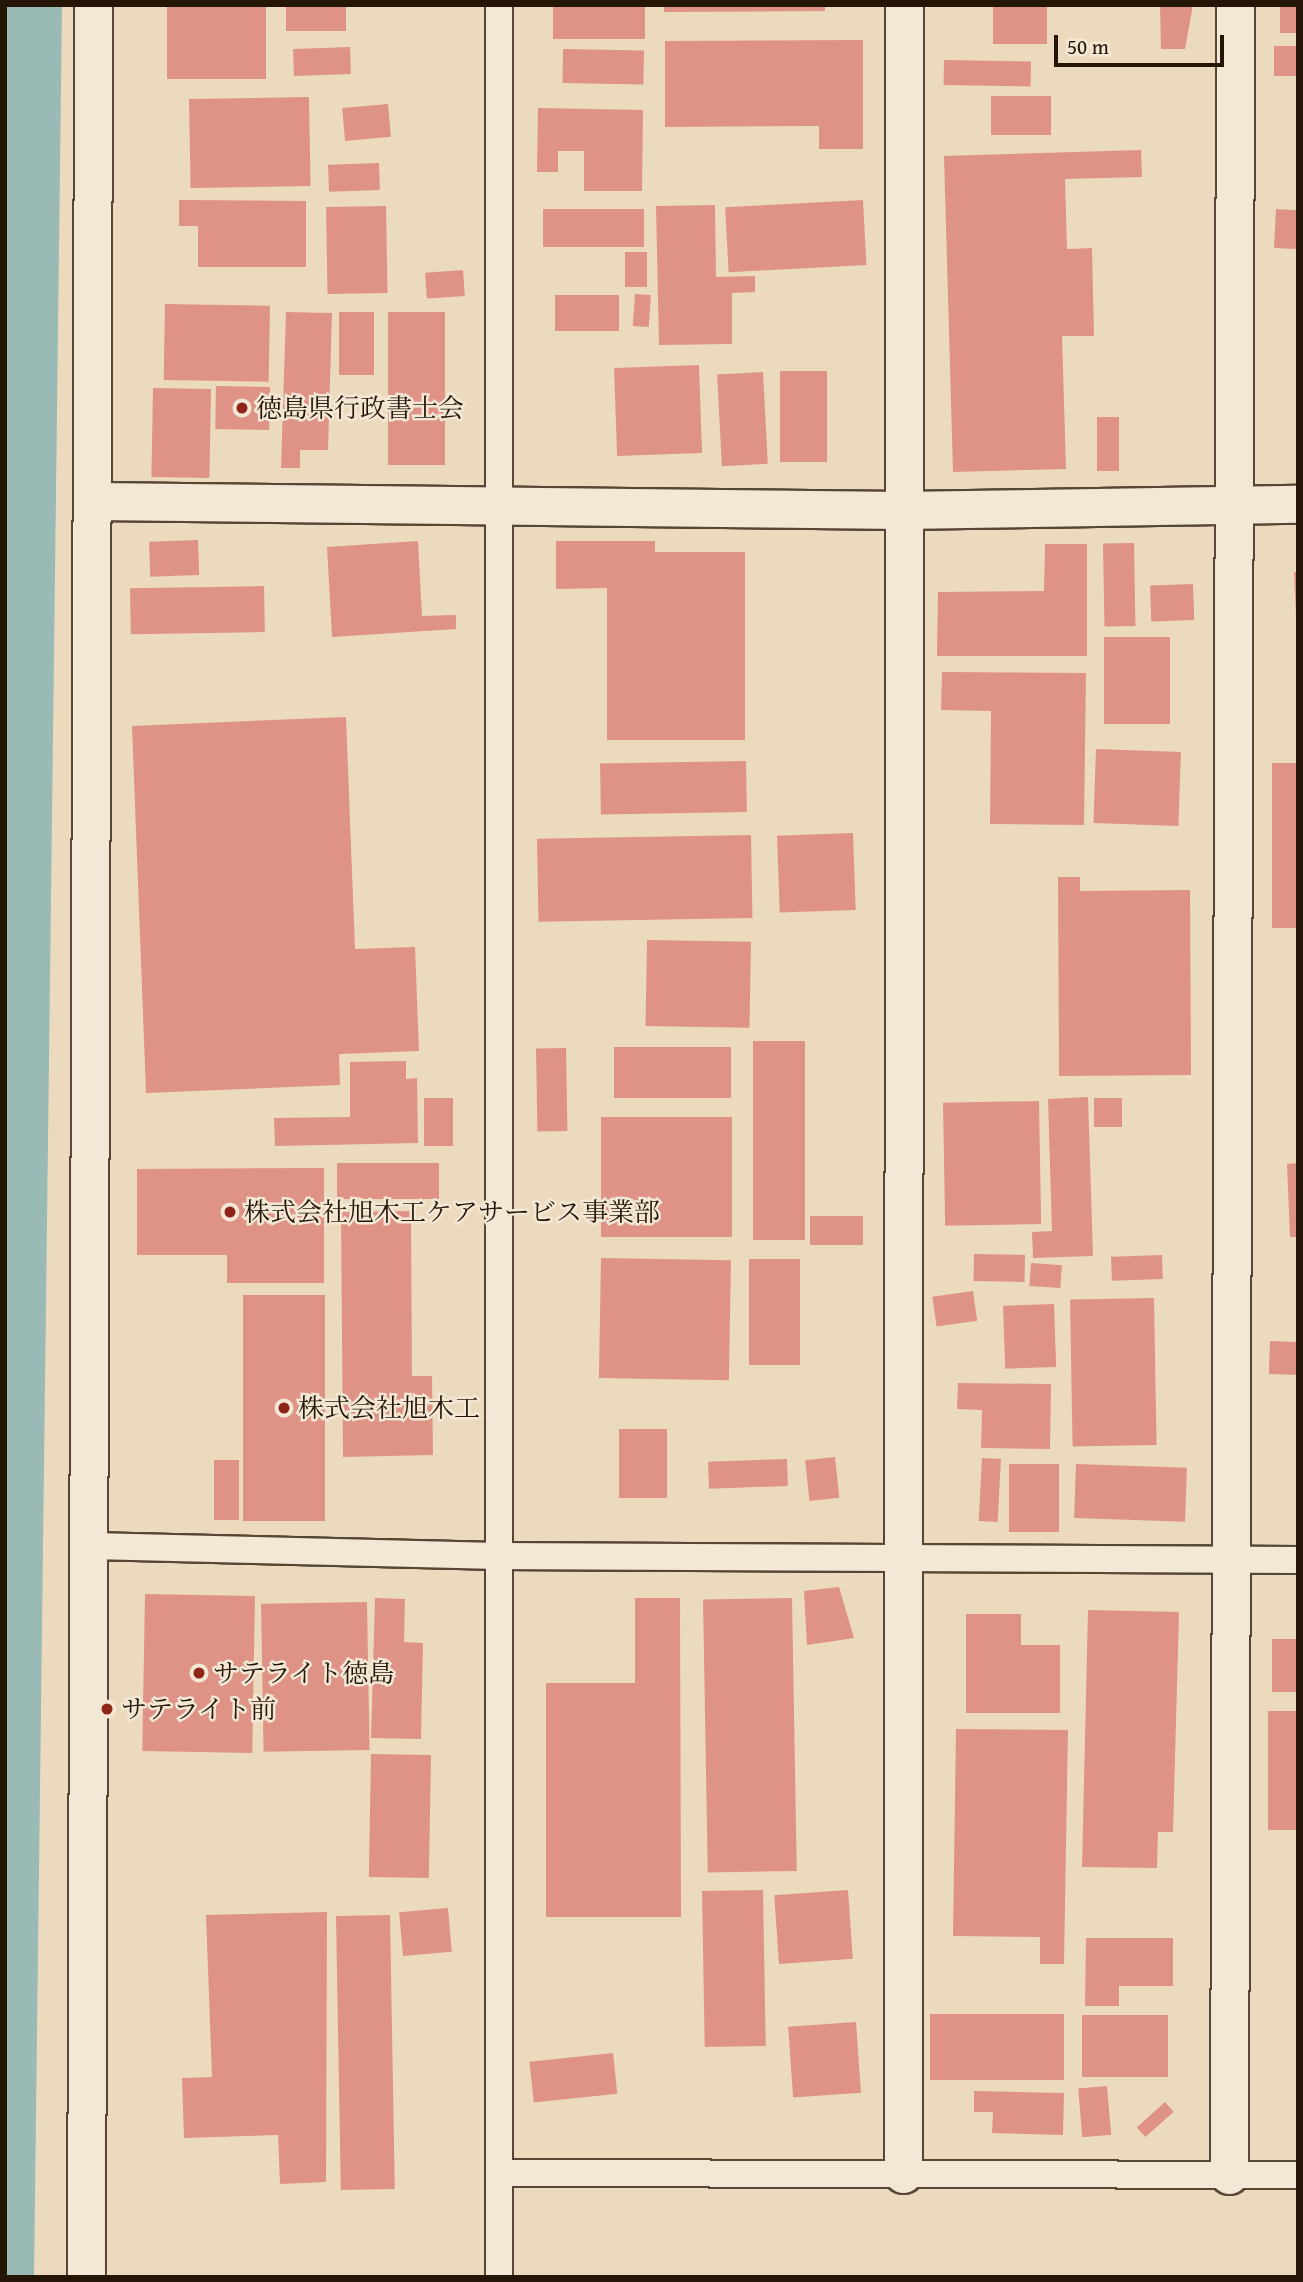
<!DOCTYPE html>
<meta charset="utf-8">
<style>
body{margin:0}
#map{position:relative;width:1303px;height:2282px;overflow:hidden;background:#ecdabe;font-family:"Gentium Book Plus","Noto Serif JP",serif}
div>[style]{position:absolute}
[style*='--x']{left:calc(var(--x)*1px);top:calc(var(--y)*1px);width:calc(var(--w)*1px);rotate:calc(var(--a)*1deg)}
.water>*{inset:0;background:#99bab5}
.building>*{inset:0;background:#df9387;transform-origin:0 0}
.roads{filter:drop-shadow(2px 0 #574635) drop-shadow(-2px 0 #574635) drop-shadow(0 2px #574635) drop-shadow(0 -2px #574635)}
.street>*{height:26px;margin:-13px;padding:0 13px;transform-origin:13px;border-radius:13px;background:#f3e7d5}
.secondary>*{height:37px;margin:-18.5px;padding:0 18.5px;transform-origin:18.5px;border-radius:18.5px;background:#f3e7d5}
.dots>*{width:19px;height:19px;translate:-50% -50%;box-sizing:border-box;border:4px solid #f3e7d5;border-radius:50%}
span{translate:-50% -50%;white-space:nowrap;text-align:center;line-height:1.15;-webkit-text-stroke:5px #f3e7d5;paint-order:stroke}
.poi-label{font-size:26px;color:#251507}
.left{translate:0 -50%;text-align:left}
.frame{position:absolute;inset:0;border:7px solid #251507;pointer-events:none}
.scale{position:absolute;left:1054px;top:35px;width:170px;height:32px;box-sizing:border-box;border:4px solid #251507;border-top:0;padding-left:9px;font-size:21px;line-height:24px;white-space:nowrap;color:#251507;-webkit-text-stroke:5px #f3e7d5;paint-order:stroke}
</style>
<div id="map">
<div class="water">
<div style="clip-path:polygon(5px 5px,62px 5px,34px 2277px,5px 2277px)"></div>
</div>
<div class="building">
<div style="left:167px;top:5px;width:99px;height:74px"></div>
<div style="left:286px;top:5px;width:60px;height:26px"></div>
<div style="left:553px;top:5px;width:92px;height:34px"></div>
<div style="clip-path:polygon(664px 5px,825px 5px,825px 11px,664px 12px)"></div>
<div style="left:993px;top:5px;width:54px;height:39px"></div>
<div style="clip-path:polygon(1160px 5px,1193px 5px,1185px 49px,1161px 49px)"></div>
<div style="left:1280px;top:5px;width:18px;height:28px"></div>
<div style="clip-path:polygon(863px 40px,863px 149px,819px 149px,819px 126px,665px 127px,665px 41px)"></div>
<div style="left:1298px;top:46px;width:30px;height:24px;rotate:90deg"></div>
<div style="left:350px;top:47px;width:27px;height:57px;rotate:88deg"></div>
<div style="left:563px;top:49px;width:81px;height:34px;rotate:1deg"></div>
<div style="left:944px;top:60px;width:87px;height:25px;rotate:1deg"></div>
<div style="left:991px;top:96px;width:60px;height:39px"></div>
<div style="left:309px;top:97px;width:89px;height:120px;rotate:89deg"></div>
<div style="left:388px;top:104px;width:33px;height:46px;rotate:85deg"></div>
<div style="clip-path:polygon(538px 108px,643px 110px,642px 191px,584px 191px,584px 151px,558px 151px,558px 172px,537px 172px)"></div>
<div style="clip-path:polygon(1141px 150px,1142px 177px,1065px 179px,1067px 249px,1092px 248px,1094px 336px,1062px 336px,1066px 469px,953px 472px,944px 156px)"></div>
<div style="left:379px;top:163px;width:27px;height:51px;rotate:88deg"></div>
<div style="clip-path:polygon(179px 200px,306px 201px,306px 267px,198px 267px,198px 226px,179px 226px)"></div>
<div style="left:863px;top:200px;width:65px;height:138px;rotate:87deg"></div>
<div style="clip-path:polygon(715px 205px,716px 277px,755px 276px,755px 292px,732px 293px,732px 344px,659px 345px,656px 206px)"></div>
<div style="left:386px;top:206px;width:87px;height:60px;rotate:89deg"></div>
<div style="left:644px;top:209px;width:38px;height:101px;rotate:90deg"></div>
<div style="left:1276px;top:209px;width:22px;height:39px;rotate:3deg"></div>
<div style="left:625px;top:252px;width:22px;height:35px"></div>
<div style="left:463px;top:270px;width:26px;height:38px;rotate:86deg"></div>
<div style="left:635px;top:294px;width:16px;height:32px;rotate:4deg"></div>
<div style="left:555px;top:295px;width:64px;height:36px"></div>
<div style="left:165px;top:304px;width:105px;height:76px;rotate:1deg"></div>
<div style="clip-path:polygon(286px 312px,332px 313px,328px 450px,300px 450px,300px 468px,281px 468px)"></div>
<div style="left:339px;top:312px;width:35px;height:63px"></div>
<div style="left:388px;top:312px;width:57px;height:153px"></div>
<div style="left:699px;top:365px;width:88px;height:85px;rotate:88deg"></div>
<div style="left:780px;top:371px;width:47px;height:91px"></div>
<div style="left:763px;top:372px;width:92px;height:46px;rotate:87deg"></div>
<div style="left:216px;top:386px;width:54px;height:43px;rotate:1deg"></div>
<div style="left:153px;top:388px;width:58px;height:89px;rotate:1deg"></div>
<div style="left:1097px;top:417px;width:22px;height:54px"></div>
<div style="left:198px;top:540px;width:35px;height:49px;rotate:88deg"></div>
<div style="clip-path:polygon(418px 541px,422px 616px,456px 615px,456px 629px,332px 637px,327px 547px)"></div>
<div style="clip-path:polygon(556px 541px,655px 541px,655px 552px,745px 552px,745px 740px,607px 740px,607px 588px,556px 589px)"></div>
<div style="left:1134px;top:543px;width:83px;height:31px;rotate:89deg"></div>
<div style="clip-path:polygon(1045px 544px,1087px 544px,1087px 656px,937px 656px,938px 592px,1044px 591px)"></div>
<div style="clip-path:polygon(1294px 572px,1298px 572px,1298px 616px,1296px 616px)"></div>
<div style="left:1193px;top:584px;width:36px;height:43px;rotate:88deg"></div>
<div style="left:264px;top:586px;width:46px;height:134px;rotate:89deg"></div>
<div style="left:1104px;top:637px;width:66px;height:87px"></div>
<div style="clip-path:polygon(942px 672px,1086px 673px,1084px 825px,990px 824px,991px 711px,941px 710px)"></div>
<div style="clip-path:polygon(346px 717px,355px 949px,415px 947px,419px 1051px,339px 1054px,340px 1085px,146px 1093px,132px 726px)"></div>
<div style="left:1096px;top:749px;width:85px;height:74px;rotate:2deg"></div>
<div style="left:746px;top:761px;width:51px;height:146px;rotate:89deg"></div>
<div style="left:1272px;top:763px;width:26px;height:165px"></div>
<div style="left:853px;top:833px;width:77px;height:76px;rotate:88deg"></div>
<div style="left:751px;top:835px;width:83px;height:214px;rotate:89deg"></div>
<div style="clip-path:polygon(1058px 877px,1080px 877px,1080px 891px,1190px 890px,1191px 1075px,1059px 1076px)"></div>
<div style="left:647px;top:940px;width:104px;height:86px;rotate:1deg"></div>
<div style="left:753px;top:1041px;width:52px;height:199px"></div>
<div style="left:731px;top:1047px;width:51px;height:117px;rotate:90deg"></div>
<div style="left:566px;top:1048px;width:83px;height:30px;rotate:89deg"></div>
<div style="clip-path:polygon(406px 1061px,406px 1079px,417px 1078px,418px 1143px,275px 1146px,274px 1118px,350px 1117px,350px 1062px)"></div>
<div style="clip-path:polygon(1088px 1097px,1093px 1256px,1033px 1258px,1032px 1232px,1052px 1231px,1048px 1099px)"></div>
<div style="left:424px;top:1098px;width:29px;height:48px"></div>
<div style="left:1094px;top:1098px;width:28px;height:29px"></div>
<div style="left:1039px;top:1101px;width:123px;height:96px;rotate:89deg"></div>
<div style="left:601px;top:1117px;width:131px;height:120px"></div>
<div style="left:337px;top:1163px;width:102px;height:36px"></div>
<div style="clip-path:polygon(1298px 1163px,1298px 1237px,1290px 1237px,1287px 1164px)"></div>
<div style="clip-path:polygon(324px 1168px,324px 1283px,227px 1283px,227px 1255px,137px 1255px,137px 1169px)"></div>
<div style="clip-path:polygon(411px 1211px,412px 1376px,432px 1376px,433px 1455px,343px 1457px,341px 1212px)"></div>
<div style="left:863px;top:1216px;width:29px;height:53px;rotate:90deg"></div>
<div style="left:974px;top:1254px;width:51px;height:27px;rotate:1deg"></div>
<div style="left:1162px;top:1255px;width:24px;height:51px;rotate:88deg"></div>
<div style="left:601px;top:1258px;width:130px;height:120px;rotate:1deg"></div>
<div style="left:749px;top:1259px;width:51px;height:106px"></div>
<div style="left:1031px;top:1263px;width:31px;height:23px;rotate:4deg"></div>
<div style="left:973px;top:1291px;width:30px;height:41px;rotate:82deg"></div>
<div style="left:243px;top:1295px;width:82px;height:226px"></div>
<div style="left:1154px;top:1298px;width:147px;height:84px;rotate:89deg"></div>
<div style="left:1054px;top:1304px;width:63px;height:51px;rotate:88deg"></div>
<div style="left:1270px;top:1341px;width:28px;height:33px;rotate:2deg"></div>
<div style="clip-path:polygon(958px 1383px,1051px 1384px,1050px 1449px,981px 1448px,982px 1410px,957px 1409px)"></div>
<div style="left:619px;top:1429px;width:48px;height:69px"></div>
<div style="left:835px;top:1457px;width:41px;height:30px;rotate:84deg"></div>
<div style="left:982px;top:1458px;width:19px;height:63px;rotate:3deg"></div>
<div style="left:787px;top:1459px;width:27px;height:79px;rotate:88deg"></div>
<div style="left:214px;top:1460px;width:25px;height:60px"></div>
<div style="left:1009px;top:1464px;width:50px;height:68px"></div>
<div style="left:1076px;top:1464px;width:111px;height:54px;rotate:2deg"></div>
<div style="clip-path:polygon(839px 1587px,854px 1638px,807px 1645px,804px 1591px)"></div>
<div style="left:145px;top:1594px;width:110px;height:157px;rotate:1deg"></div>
<div style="clip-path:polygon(375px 1598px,405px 1599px,404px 1642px,423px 1643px,421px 1739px,371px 1738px)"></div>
<div style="clip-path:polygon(635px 1598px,680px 1598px,681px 1917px,546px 1917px,546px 1683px,635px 1683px)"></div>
<div style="left:792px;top:1598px;width:273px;height:89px;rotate:89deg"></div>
<div style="left:367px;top:1602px;width:148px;height:106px;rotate:89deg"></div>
<div style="clip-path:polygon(1088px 1610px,1179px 1612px,1173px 1832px,1158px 1832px,1157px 1868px,1082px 1867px)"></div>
<div style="clip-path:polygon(966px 1614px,1021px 1614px,1021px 1645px,1060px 1645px,1060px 1713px,966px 1713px)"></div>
<div style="left:1298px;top:1639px;width:53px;height:26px;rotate:90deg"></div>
<div style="left:1298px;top:1711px;width:119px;height:30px;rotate:90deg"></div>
<div style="clip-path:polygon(956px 1729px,1068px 1730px,1064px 1964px,1040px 1964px,1040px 1937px,953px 1936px)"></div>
<div style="left:371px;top:1754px;width:60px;height:123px;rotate:1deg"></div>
<div style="left:763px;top:1890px;width:156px;height:61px;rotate:89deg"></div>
<div style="left:848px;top:1890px;width:69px;height:74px;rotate:86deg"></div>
<div style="left:448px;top:1908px;width:44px;height:49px;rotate:85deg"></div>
<div style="clip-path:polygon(327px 1912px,326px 2182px,280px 2184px,278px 2135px,184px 2138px,182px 2078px,212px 2077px,206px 1915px)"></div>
<div style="left:390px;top:1915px;width:274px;height:54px;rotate:89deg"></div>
<div style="clip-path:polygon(1086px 1938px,1173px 1938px,1173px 1986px,1119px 1986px,1119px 2006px,1085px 2006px)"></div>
<div style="left:930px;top:2014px;width:134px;height:66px"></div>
<div style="left:1082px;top:2015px;width:86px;height:62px"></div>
<div style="left:856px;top:2022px;width:71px;height:68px;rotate:86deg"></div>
<div style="left:613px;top:2053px;width:41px;height:84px;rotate:84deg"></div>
<div style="left:1107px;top:2086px;width:49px;height:29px;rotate:85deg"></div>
<div style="clip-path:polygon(974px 2091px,1064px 2093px,1063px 2135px,992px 2133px,993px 2112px,974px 2112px)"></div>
<div style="left:1165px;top:2102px;width:13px;height:38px;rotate:48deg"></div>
</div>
<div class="roads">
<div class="street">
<div style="--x:92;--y:1546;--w:406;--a:1.4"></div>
<div style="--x:498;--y:1556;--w:800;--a:0.29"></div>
<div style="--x:499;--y:2173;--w:799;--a:0.14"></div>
<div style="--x:499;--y:2277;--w:2272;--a:-90"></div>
</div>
<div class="secondary">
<div style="--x:95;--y:501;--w:807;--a:0.64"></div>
<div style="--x:902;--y:510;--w:396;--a:-0.9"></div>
<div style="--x:903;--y:2174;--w:2169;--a:-89.97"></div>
<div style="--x:1229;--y:2175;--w:2170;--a:-89.84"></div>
<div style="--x:86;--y:2277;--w:2272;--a:-89.82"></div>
</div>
</div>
<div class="dots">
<div style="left:242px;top:408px;background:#8f2418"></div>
<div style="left:230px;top:1212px;background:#8f2418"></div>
<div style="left:284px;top:1408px;background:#8f2418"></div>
<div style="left:199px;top:1673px;background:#8f2418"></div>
<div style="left:107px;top:1709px;background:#8f2418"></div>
</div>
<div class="poi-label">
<span class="left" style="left:256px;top:408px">徳島県行政書士会</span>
<span class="left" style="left:244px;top:1212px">株式会社旭木工ケアサービス事業部</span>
<span class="left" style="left:298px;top:1408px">株式会社旭木工</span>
<span class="left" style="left:213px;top:1673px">サテライト徳島</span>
<span class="left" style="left:121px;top:1709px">サテライト前</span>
</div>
<div class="frame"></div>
<div class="scale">50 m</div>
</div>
